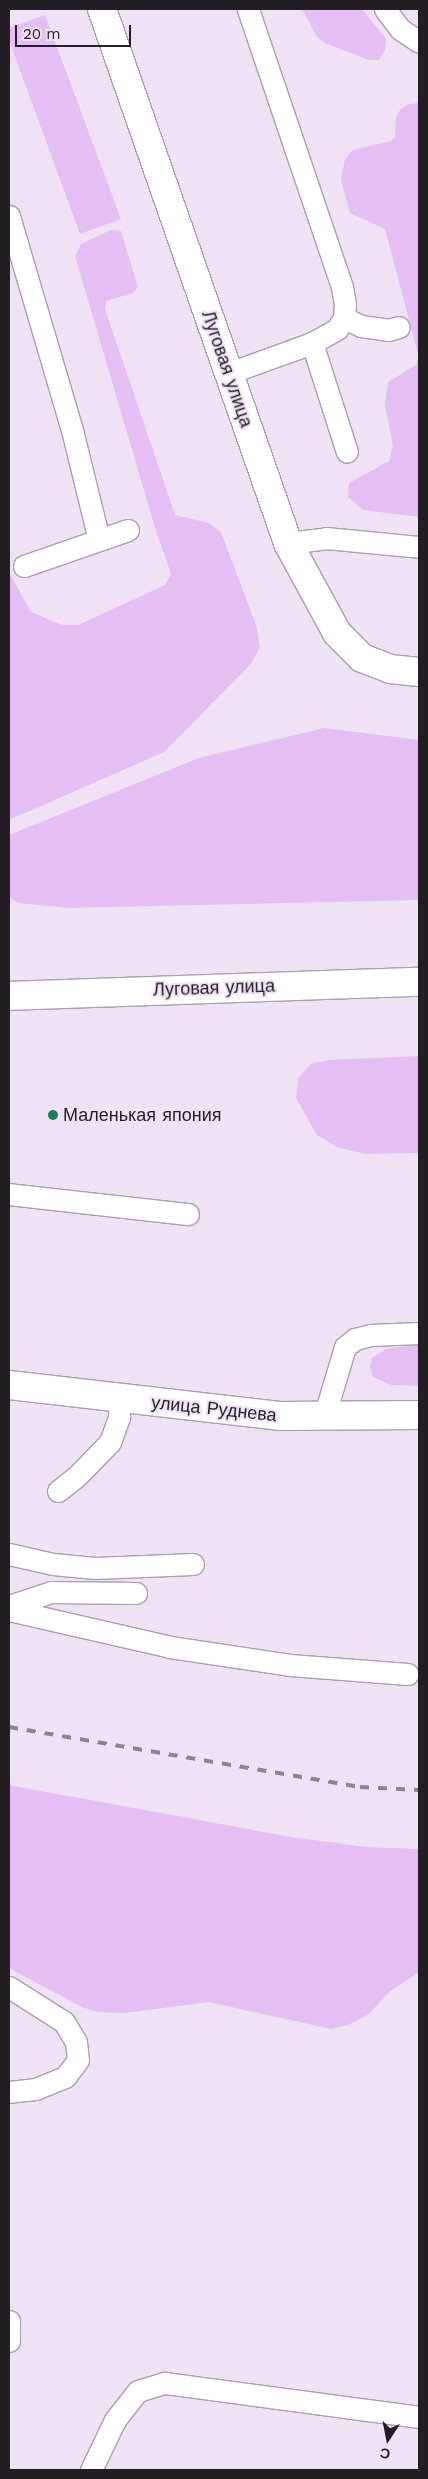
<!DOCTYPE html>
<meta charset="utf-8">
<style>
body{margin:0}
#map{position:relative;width:428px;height:2479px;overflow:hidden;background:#f0e2f5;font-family:"Work Sans",sans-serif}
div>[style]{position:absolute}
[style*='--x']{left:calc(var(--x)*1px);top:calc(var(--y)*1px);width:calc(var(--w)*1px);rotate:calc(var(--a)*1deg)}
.green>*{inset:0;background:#e5bff3}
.roads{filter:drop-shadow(1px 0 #aa9daf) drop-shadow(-1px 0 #aa9daf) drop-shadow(0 1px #aa9daf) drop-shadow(0 -1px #aa9daf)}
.lane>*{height:21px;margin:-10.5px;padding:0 10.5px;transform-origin:10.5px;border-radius:10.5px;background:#fff}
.street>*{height:28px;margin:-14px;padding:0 14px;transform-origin:14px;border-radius:14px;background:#fff}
.primary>*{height:28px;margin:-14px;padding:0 14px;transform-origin:14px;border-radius:14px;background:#fff}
.rail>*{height:4px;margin-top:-2px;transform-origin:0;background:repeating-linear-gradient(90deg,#8d8390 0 9px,transparent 0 18px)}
.dots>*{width:14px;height:14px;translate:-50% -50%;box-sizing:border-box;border:2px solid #f0e2f5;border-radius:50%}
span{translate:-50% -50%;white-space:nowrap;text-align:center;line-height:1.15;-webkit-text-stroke:4px #f0e2f5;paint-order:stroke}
.street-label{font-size:18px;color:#231e24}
.poi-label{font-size:18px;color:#231e24}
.left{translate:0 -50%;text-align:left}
.frame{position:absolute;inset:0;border:10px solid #231e24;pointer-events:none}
.north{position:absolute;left:363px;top:2414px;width:50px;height:50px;-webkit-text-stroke:4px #f0e2f5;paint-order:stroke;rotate:191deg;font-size:14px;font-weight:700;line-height:20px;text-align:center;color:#231e24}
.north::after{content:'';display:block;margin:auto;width:18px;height:22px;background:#231e24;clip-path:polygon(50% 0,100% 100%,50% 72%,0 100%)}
.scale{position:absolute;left:15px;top:25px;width:116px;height:22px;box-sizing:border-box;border:2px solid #231e24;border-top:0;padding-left:6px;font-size:15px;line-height:18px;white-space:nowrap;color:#231e24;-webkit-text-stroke:4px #f0e2f5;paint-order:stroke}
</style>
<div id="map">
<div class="green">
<div style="clip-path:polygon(302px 9px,362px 9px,386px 39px,385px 50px,379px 60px,369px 60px,325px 43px,317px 37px)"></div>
<div style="clip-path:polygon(45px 15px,121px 219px,80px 234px,9px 40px,9px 28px)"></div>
<div style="clip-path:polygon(419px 103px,419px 358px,385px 229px,350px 213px,341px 179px,345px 159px,353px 150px,391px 141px,395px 137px,396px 117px,400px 110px,408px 104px)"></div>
<div style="clip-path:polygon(111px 230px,121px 231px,138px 287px,133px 293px,106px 301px,105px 309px,175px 515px,209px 523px,221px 532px,256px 625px,260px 647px,250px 665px,164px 752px,9px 820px,9px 572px,31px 612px,62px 625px,78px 625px,165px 585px,171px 574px,156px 531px,75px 256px,81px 244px)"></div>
<div style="clip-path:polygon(419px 358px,419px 517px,363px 510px,348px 497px,349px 483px,389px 461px,393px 446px,385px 405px,388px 382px,416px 365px)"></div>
<div style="clip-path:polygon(324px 728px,419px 740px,419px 900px,69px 908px,18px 903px,9px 897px,9px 835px,199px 758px)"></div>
<div style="clip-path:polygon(419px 1056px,419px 1153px,365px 1154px,337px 1147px,317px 1135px,296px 1098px,298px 1078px,311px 1064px,328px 1060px)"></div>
<div style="clip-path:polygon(419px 1344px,419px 1386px,391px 1385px,373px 1377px,370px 1367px,372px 1358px,386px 1349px)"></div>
<div style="clip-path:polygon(9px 1785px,291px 1837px,366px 1847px,419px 1849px,419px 1972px,389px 1992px,369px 2014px,348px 2025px,331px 2029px,209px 2002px,125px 2013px,97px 2012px,82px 2007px,9px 1968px)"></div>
</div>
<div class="roads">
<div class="lane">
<div style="--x:385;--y:9;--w:25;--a:53"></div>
<div style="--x:400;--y:29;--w:23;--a:34"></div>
<div style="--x:9;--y:216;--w:223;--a:73.6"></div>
<div style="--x:72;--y:430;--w:113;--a:76.2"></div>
<div style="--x:344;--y:318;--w:19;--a:25"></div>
<div style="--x:361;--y:326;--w:27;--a:8"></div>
<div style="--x:388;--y:330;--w:11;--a:-15"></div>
<div style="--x:312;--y:343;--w:114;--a:72.2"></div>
<div style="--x:229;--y:373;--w:88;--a:-19.9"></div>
<div style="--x:312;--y:343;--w:29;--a:-29"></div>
<div style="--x:337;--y:329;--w:13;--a:-58"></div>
<div style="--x:344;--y:318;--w:14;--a:-86"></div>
<div style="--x:345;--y:304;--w:17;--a:-100"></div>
<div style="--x:342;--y:287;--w:293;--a:-108.7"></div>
<div style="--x:288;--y:543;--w:38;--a:-7"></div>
<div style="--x:326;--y:538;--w:93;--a:5.5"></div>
<div style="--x:24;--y:566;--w:110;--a:-19.1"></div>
<div style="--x:9;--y:1194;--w:180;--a:6.4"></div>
<div style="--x:324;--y:1417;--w:73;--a:-73.3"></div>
<div style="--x:345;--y:1347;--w:13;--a:-39"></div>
<div style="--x:355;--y:1339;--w:16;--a:-14"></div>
<div style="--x:371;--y:1335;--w:48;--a:-2.4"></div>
<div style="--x:58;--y:1491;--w:23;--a:-38"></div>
<div style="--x:76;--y:1477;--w:49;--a:-45.8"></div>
<div style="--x:110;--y:1442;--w:27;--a:-70"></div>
<div style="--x:119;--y:1417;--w:19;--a:-90"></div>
<div style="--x:9;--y:1554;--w:45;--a:12.8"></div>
<div style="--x:53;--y:1564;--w:42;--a:5.4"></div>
<div style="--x:95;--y:1568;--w:98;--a:-2.3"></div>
<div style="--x:9;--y:1606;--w:44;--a:-18.4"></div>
<div style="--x:51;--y:1592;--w:85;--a:0.7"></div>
<div style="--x:9;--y:1610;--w:165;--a:12.9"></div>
<div style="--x:170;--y:1647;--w:121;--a:8.5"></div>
<div style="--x:290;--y:1665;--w:118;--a:4.4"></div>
<div style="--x:9;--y:1987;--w:65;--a:32.5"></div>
<div style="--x:64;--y:2022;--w:23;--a:59"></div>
<div style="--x:76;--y:2042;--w:18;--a:84"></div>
<div style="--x:78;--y:2060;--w:21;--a:127"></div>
<div style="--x:65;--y:2077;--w:31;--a:158"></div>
<div style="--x:36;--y:2089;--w:27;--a:174"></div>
<div style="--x:9;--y:2321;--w:20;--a:90"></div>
<div style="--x:91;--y:2470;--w:55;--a:-64.4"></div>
<div style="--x:115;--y:2420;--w:37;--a:-52"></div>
<div style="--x:138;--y:2391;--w:28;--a:-17"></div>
<div style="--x:165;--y:2383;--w:256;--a:7.6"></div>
</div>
<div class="street">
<div style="--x:102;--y:9;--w:565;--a:70.8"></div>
<div style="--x:288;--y:543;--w:102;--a:61.4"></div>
<div style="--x:337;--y:633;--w:35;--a:45"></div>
<div style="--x:362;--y:658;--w:30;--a:21"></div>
<div style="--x:390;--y:669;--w:29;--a:6"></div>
<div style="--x:9;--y:1385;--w:272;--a:6.5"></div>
<div style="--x:279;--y:1416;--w:140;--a:-0.4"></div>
</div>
<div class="primary">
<div style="--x:9;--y:996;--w:410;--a:-2"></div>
</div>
</div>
<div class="rail">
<div style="--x:9;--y:1727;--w:356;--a:9.7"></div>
<div style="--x:360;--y:1787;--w:59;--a:2.9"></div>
</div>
<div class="dots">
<div style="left:53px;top:1115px;background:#1b7d55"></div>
</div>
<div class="street-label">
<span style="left:227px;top:369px;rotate:71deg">Луговая улица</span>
<span style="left:214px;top:988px;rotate:-2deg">Луговая улица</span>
<span style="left:214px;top:1409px;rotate:6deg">улица Руднева</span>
</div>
<div class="poi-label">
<span class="left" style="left:63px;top:1115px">Маленькая япония</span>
</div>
<div class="frame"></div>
<div class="north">С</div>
<div class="scale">20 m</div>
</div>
